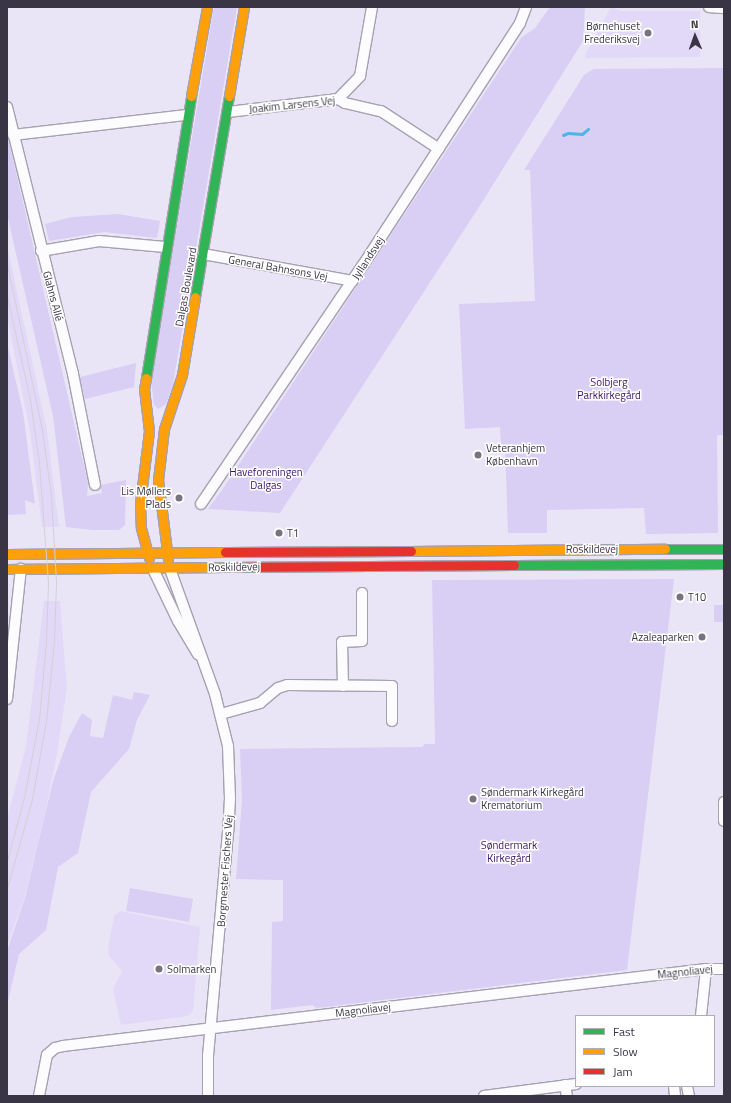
<!DOCTYPE html>
<meta charset="utf-8">
<style>
body{margin:0}
#map{position:relative;width:731px;height:1103px;overflow:hidden;background:#eae5f6;font-family:"Titillium Web",sans-serif}
div>[style]{position:absolute}
[style*='--x']{left:calc(var(--x)*1px);top:calc(var(--y)*1px);width:calc(var(--w)*1px);rotate:calc(var(--a)*1deg)}
.built>*{inset:0;background:#e2d9f9}
.green>*{inset:0;background:#d9cef3;transform-origin:0 0}
.stream>*{height:3px;margin:-1.5px;padding:0 1.5px;transform-origin:1.5px;border-radius:1.5px;background:#4fb5e8}
.roads{filter:drop-shadow(1px 0 #a6a1b0) drop-shadow(-1px 0 #a6a1b0) drop-shadow(0 1px #a6a1b0) drop-shadow(0 -1px #a6a1b0)}
.street>*{height:10px;margin:-5px;padding:0 5px;transform-origin:5px;border-radius:5px;background:#fcfbfe}
.fast>*{height:9px;margin:-4.5px;padding:0 4.5px;transform-origin:4.5px;border-radius:4.5px;background:#30b455}
.slow>*{height:9px;margin:-4.5px;padding:0 4.5px;transform-origin:4.5px;border-radius:4.5px;background:#ff9f0a}
.jam>*{height:9px;margin:-4.5px;padding:0 4.5px;transform-origin:4.5px;border-radius:4.5px;background:#e5322d}
.tram>*{height:1px;margin:-0.5px;padding:0 0.5px;transform-origin:0.5px;border-radius:0.5px;background:#d1d0d5}
.dots>*{width:11px;height:11px;translate:-50% -50%;box-sizing:border-box;border:2px solid #fff;border-radius:50%}
span{translate:-50% -50%;white-space:nowrap;text-align:center;line-height:1.15;-webkit-text-stroke:3px #fff;paint-order:stroke}
.poi-label{font-size:11px;color:#393544}
.right{translate:-100% -50%;text-align:right}
.left{translate:0 -50%;text-align:left}
.street-label{font-size:11px;color:#393544}
.park-label{font-size:11px;color:#3a136b}
.frame{position:absolute;inset:0;border:8px solid #393544;pointer-events:none}
.legend{position:absolute;left:575px;top:1015px;width:140px;height:72px;box-sizing:border-box;background:#fff;border:1px solid #b0aeb4;margin:0;padding:5px 7px;list-style:none;font-size:12px;color:#393544}
.legend li{display:flex;align-items:center;gap:8px;height:20px}
.legend b{width:20px;border:1px solid #b0aeb4}
.north{position:absolute;left:675px;top:16px;width:40px;height:40px;-webkit-text-stroke:3px #fff;paint-order:stroke;rotate:358deg;font-size:11px;font-weight:700;line-height:16px;text-align:center;color:#393544}
.north::after{content:'';display:block;margin:auto;width:14px;height:18px;background:#393544;clip-path:polygon(50% 0,100% 100%,50% 72%,0 100%)}
</style>
<div id="map">
<div class="built">
<div style="clip-path:polygon(611px 7px,621px 11px,700px 11px,700px 57px,586px 58px,585px 55px)"></div>
<div style="clip-path:polygon(7px 245px,47px 430px,59px 527px,42px 527px,30px 432px,7px 317px)"></div>
<div style="clip-path:polygon(44px 601px,60px 601px,67px 688px,57px 754px,43px 822px,24px 899px,7px 946px,7px 819px,26px 746px)"></div>
<div style="clip-path:polygon(120px 911px,200px 927px,193px 1011px,188px 1016px,121px 1025px,113px 989px,122px 971px,109px 956px,108px 948px,114px 916px)"></div>
</div>
<div class="green">
<div style="clip-path:polygon(214px 7px,237px 7px,173px 384px,166px 404px,158px 409px,154px 405px,151px 380px)"></div>
<div style="clip-path:polygon(550px 7px,585px 7px,583px 41px,479px 207px,280px 513px,208px 509px,222px 490px,237px 501px,222px 490px,521px 38px,535px 28px)"></div>
<div style="clip-path:polygon(724px 68px,724px 435px,717px 435px,718px 533px,646px 534px,644px 508px,547px 510px,547px 533px,508px 533px,505px 445px,501px 445px,500px 427px,465px 429px,459px 304px,535px 301px,530px 170px,524px 170px,584px 75px,594px 69px)"></div>
<div style="clip-path:polygon(7px 133px,88px 483px,87px 496px,102px 493px,100px 485px,126px 480px,125px 525px,119px 530px,92px 530px,66px 527px,53px 416px,7px 214px)"></div>
<div style="clip-path:polygon(118px 214px,160px 221px,157px 238px,104px 232px,49px 241px,45px 224px,72px 217px)"></div>
<div style="clip-path:polygon(7px 343px,23px 412px,35px 504px,25px 500px,26px 514px,7px 515px)"></div>
<div style="clip-path:polygon(136px 363px,134px 387px,85px 399px,80px 377px)"></div>
<div style="clip-path:polygon(674px 579px,627px 970px,317px 1008px,312px 1005px,271px 1010px,272px 922px,283px 921px,283px 880px,236px 879px,242px 801px,240px 749px,422px 747px,425px 744px,435px 744px,432px 580px)"></div>
<div style="left:714px;top:605px;width:10px;height:17px"></div>
<div style="clip-path:polygon(134px 692px,150px 695px,137px 720px,129px 749px,91px 792px,78px 853px,58px 867px,46px 930px,19px 954px,7px 1005px,7px 951px,25px 898px,53px 781px,69px 737px,82px 713px,92px 720px,90px 736px,103px 738px,113px 695px,132px 700px)"></div>
<div style="left:130px;top:888px;width:64px;height:23px;rotate:10deg"></div>
</div>
<div class="stream">
<div style="--x:563;--y:135;--w:5;--a:-22"></div>
<div style="--x:568;--y:133;--w:14;--a:4"></div>
<div style="--x:582;--y:134;--w:8;--a:-40"></div>
</div>
<div class="roads">
<div class="street">
<div style="--x:709;--y:7;--w:15;--a:4"></div>
<div style="--x:338;--y:99;--w:32;--a:-46"></div>
<div style="--x:360;--y:76;--w:70;--a:-80.1"></div>
<div style="--x:7;--y:107;--w:275;--a:76.1"></div>
<div style="--x:73;--y:374;--w:113;--a:78.8"></div>
<div style="--x:228;--y:112;--w:111;--a:-6.7"></div>
<div style="--x:338;--y:99;--w:8;--a:30"></div>
<div style="--x:345;--y:103;--w:37;--a:13"></div>
<div style="--x:381;--y:111;--w:69;--a:33.2"></div>
<div style="--x:13;--y:135;--w:175;--a:-6.6"></div>
<div style="--x:41;--y:251;--w:59;--a:-9.8"></div>
<div style="--x:99;--y:241;--w:66;--a:5.2"></div>
<div style="--x:203;--y:254;--w:152;--a:10.2"></div>
<div style="--x:201;--y:504;--w:289;--a:-55.9"></div>
<div style="--x:363;--y:265;--w:288;--a:-57"></div>
<div style="--x:520;--y:23;--w:17;--a:-69"></div>
<div style="--x:153;--y:569;--w:58;--a:64.3"></div>
<div style="--x:178;--y:621;--w:39;--a:59"></div>
<div style="--x:170;--y:569;--w:133;--a:70.2"></div>
<div style="--x:215;--y:694;--w:54;--a:76"></div>
<div style="--x:228;--y:746;--w:52;--a:87.8"></div>
<div style="--x:230;--y:798;--w:34;--a:93"></div>
<div style="--x:228;--y:832;--w:224;--a:95.1"></div>
<div style="--x:208;--y:1055;--w:41;--a:90"></div>
<div style="--x:343;--y:686;--w:44;--a:-91.3"></div>
<div style="--x:342;--y:642;--w:20;--a:-3"></div>
<div style="--x:362;--y:641;--w:48;--a:-90"></div>
<div style="--x:7;--y:699;--w:131;--a:-83.9"></div>
<div style="--x:221;--y:714;--w:41;--a:-15.8"></div>
<div style="--x:260;--y:703;--w:23;--a:-40"></div>
<div style="--x:278;--y:688;--w:9;--a:-18"></div>
<div style="--x:287;--y:685;--w:105;--a:0.5"></div>
<div style="--x:392;--y:686;--w:35;--a:90"></div>
<div style="--x:724;--y:802;--w:19;--a:90"></div>
<div style="--x:701;--y:1016;--w:47;--a:-83.9"></div>
<div style="--x:565;--y:1085;--w:11;--a:80"></div>
<div style="--x:674;--y:1086;--w:10;--a:84"></div>
<div style="--x:687;--y:1086;--w:10;--a:79"></div>
<div style="--x:39;--y:1096;--w:42;--a:-79"></div>
<div style="--x:47;--y:1055;--w:11;--a:-41"></div>
<div style="--x:55;--y:1048;--w:8;--a:-14"></div>
<div style="--x:63;--y:1046;--w:648;--a:-6.83"></div>
<div style="--x:706;--y:969;--w:18;--a:0"></div>
<div style="--x:484;--y:1096;--w:93;--a:-7.4"></div>
</div>
<div class="fast">
<div style="--x:195;--y:297;--w:204;--a:-80.4"></div>
<div style="--x:146;--y:378;--w:286;--a:-80.9"></div>
<div style="--x:665;--y:549;--w:59;--a:0"></div>
<div style="--x:514;--y:565;--w:210;--a:-0.3"></div>
</div>
<div class="slow">
<div style="--x:191;--y:96;--w:90;--a:-79.8"></div>
<div style="--x:229;--y:96;--w:90;--a:-80.4"></div>
<div style="--x:146;--y:378;--w:11;--a:100"></div>
<div style="--x:144;--y:389;--w:42;--a:83.2"></div>
<div style="--x:149;--y:431;--w:73;--a:97.1"></div>
<div style="--x:140;--y:503;--w:25;--a:88"></div>
<div style="--x:141;--y:528;--w:31;--a:75"></div>
<div style="--x:411;--y:551;--w:254;--a:-0.5"></div>
<div style="--x:7;--y:554;--w:218;--a:-0.5"></div>
<div style="--x:168;--y:559;--w:80;--a:-97.2"></div>
<div style="--x:158;--y:480;--w:51;--a:-83.3"></div>
<div style="--x:164;--y:429;--w:57;--a:-71.6"></div>
<div style="--x:182;--y:375;--w:79;--a:-80.5"></div>
<div style="--x:7;--y:569;--w:218;--a:-0.5"></div>
</div>
<div class="jam">
<div style="--x:225;--y:552;--w:186;--a:-0.3"></div>
<div style="--x:225;--y:567;--w:289;--a:-0.4"></div>
</div>
</div>
<div class="tram">
<div style="--x:7;--y:264;--w:170;--a:78.1"></div>
<div style="--x:42;--y:430;--w:66;--a:82.1"></div>
<div style="--x:51;--y:495;--w:88;--a:86.7"></div>
<div style="--x:56;--y:583;--w:58;--a:92"></div>
<div style="--x:54;--y:641;--w:80;--a:95.7"></div>
<div style="--x:46;--y:721;--w:79;--a:100.2"></div>
<div style="--x:32;--y:799;--w:92;--a:105.7"></div>
<div style="--x:7;--y:296;--w:107;--a:77.5"></div>
<div style="--x:30;--y:400;--w:64;--a:81.9"></div>
<div style="--x:39;--y:463;--w:120;--a:85.7"></div>
<div style="--x:48;--y:583;--w:58;--a:92"></div>
<div style="--x:46;--y:641;--w:78;--a:95.1"></div>
<div style="--x:39;--y:719;--w:79;--a:100.9"></div>
<div style="--x:24;--y:797;--w:66;--a:104.9"></div>
</div>
<div class="dots">
<div style="left:648px;top:33px;background:#777382"></div>
<div style="left:478px;top:455px;background:#777382"></div>
<div style="left:179px;top:498px;background:#777382"></div>
<div style="left:279px;top:533px;background:#777382"></div>
<div style="left:680px;top:597px;background:#777382"></div>
<div style="left:702px;top:637px;background:#777382"></div>
<div style="left:473px;top:799px;background:#777382"></div>
<div style="left:159px;top:969px;background:#777382"></div>
</div>
<div class="poi-label">
<span class="right" style="left:640px;top:33px">Børnehuset<br>Frederiksvej</span>
<span class="left" style="left:486px;top:455px">Veteranhjem<br>København</span>
<span class="right" style="left:171px;top:498px">Lis Møllers<br>Plads</span>
<span class="left" style="left:287px;top:533px">T1</span>
<span class="left" style="left:688px;top:597px">T10</span>
<span class="right" style="left:694px;top:637px">Azaleaparken</span>
<span class="left" style="left:481px;top:799px">Søndermark Kirkegård<br>Krematorium</span>
<span class="left" style="left:167px;top:969px">Solmarken</span>
</div>
<div class="street-label">
<span style="left:292px;top:105px;rotate:-6deg">Joakim Larsens Vej</span>
<span style="left:368px;top:258px;rotate:-57deg">Jyllandsvej</span>
<span style="left:278px;top:268px;rotate:10deg">General Bahnsons Vej</span>
<span style="left:186px;top:287px;rotate:-80deg">Dalgas Boulevard</span>
<span style="left:53px;top:296px;rotate:75deg">Glahns Allé</span>
<span style="left:592px;top:549px">Roskildevej</span>
<span style="left:234px;top:567px;rotate:-1deg">Roskildevej</span>
<span style="left:225px;top:871px;rotate:-86deg">Borgmester Fischers Vej</span>
<span style="left:685px;top:972px;rotate:-6deg">Magnoliavej</span>
<span style="left:363px;top:1010px;rotate:-7deg">Magnoliavej</span>
</div>
<div class="park-label">
<span style="left:609px;top:389px">Solbjerg<br>Parkkirkegård</span>
<span style="left:266px;top:479px">Haveforeningen<br>Dalgas</span>
<span style="left:509px;top:852px">Søndermark<br>Kirkegård</span>
</div>
<div class="frame"></div>
<ul class="legend">
<li><b style="height:5px;background:#30b455"></b>Fast</li>
<li><b style="height:5px;background:#ff9f0a"></b>Slow</li>
<li><b style="height:5px;background:#e5322d"></b>Jam</li>
</ul>
<div class="north">N</div>
</div>
